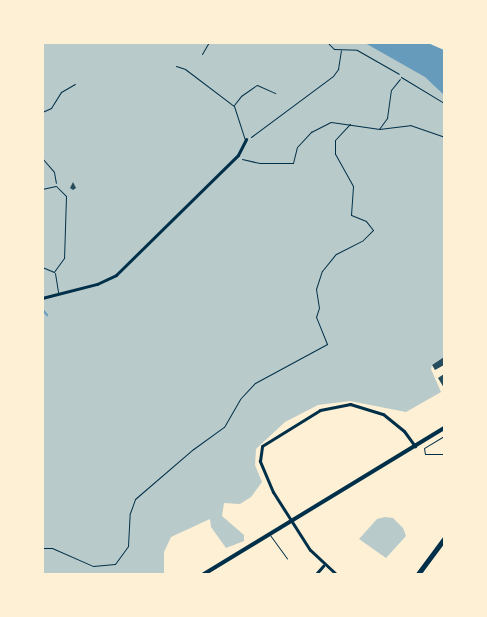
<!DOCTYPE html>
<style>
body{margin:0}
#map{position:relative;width:487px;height:617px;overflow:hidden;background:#fdf0d5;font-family:Karla,sans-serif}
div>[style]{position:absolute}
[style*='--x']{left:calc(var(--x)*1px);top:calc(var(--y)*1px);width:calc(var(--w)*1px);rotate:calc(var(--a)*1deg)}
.green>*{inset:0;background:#b9caca}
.water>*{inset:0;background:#669bbc}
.stream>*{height:2px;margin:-1px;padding:0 1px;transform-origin:1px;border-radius:1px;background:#669bbc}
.building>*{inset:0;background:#264d5e}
.path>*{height:1px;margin:-0.5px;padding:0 0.5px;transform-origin:0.5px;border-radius:0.5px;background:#003049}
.service>*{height:1px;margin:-0.5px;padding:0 0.5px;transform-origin:0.5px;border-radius:0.5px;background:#003049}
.minor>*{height:3px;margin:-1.5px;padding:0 1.5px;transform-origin:1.5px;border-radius:1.5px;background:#003049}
.secondary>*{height:4px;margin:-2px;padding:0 2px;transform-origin:2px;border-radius:2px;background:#003049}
.primary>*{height:4.5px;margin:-2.25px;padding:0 2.25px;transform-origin:2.25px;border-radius:2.25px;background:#003049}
span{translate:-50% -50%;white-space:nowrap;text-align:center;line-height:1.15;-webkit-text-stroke:5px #fdf0d5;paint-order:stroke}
.frame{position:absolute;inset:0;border:44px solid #fdf0d5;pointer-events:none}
</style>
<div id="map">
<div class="green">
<div style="clip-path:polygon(42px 43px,369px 43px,444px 70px,444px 357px,432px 365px,431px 369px,441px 392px,406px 412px,350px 401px,318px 405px,285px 422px,256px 449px,255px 465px,262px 482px,251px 497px,240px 504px,224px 503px,222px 516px,244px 535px,244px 541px,226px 548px,211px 527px,210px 519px,171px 537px,164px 552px,164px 574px,43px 574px)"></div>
<div style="clip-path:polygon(385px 517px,393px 518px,403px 528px,406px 536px,386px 558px,359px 539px,377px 519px)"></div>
</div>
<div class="water">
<div style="clip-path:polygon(365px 43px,428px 43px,444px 50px,444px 95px,425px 77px)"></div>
</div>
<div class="stream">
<div style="--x:42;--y:309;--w:8;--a:50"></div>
</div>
<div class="building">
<div style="clip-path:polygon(73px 182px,76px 188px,73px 190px,70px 188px)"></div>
<div style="clip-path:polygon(444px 357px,444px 365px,435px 370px,432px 365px)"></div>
<div style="clip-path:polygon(444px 374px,444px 388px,438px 378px)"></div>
</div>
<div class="path">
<div style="--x:327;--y:42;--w:10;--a:45"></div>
<div style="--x:334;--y:49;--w:23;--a:2"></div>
<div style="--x:357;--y:50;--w:48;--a:29.7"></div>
<div style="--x:202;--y:54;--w:14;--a:-60"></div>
<div style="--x:42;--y:112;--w:10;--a:-24"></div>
<div style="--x:51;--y:108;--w:19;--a:-58"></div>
<div style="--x:61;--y:92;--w:16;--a:-30"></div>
<div style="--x:379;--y:129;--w:14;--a:-54"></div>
<div style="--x:387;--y:118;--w:28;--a:-82"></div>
<div style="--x:391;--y:90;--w:14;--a:-51"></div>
<div style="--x:251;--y:137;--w:102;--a:-36.6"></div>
<div style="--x:333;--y:76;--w:9;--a:-54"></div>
<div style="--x:338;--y:69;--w:19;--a:-81"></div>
<div style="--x:42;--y:158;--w:18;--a:49"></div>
<div style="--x:54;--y:172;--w:11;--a:80"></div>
<div style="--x:242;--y:159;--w:17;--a:13"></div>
<div style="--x:259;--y:163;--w:34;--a:0"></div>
<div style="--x:293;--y:163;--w:16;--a:-76"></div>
<div style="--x:297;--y:147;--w:21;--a:-47"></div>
<div style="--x:311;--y:132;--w:22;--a:-27"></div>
<div style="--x:331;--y:122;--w:49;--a:8.3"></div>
<div style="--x:379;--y:129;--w:31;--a:-7"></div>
<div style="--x:410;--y:125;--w:36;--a:19"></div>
<div style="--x:444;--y:436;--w:23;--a:149"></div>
<div style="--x:424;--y:448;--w:6;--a:81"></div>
<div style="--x:425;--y:454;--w:19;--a:0"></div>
<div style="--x:42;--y:548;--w:10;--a:0"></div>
<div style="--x:52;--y:548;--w:45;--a:23.7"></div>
<div style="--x:93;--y:566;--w:22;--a:-5"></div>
<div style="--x:115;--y:564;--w:22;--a:-54"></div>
<div style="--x:128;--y:546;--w:33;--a:-87"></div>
<div style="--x:130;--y:513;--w:15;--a:-70"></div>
<div style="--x:135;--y:499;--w:75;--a:-40.7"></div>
<div style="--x:192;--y:450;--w:39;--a:-36"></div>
<div style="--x:224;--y:427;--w:32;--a:-60"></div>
<div style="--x:240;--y:399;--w:22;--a:-47"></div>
<div style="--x:255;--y:383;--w:82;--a:-28.4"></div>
<div style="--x:327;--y:344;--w:29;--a:-112"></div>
<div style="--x:316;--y:317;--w:9;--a:-72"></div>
<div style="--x:319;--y:308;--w:19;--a:-99"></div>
<div style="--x:316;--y:289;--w:19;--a:-72"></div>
<div style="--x:322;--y:271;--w:22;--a:-51"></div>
<div style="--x:336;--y:254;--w:30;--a:-27"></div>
<div style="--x:363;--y:240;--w:14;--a:-45"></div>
<div style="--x:373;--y:230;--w:11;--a:-128"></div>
<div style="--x:366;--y:221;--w:16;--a:-158"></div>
<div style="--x:351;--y:215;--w:29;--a:-86"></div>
<div style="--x:353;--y:186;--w:37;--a:-119"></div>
<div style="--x:335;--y:154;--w:14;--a:-90"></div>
<div style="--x:335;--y:140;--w:22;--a:-47"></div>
</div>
<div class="service">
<div style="--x:176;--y:66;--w:9;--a:18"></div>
<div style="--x:185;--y:69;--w:61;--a:37.1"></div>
<div style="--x:234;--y:106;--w:35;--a:72"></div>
<div style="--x:401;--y:77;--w:50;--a:31.2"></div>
<div style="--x:234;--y:105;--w:11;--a:-52"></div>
<div style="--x:241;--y:96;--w:19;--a:-35"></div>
<div style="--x:257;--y:85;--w:20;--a:24"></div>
<div style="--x:42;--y:189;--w:14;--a:-12"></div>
<div style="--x:56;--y:186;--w:14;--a:45"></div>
<div style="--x:66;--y:196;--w:62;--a:91.8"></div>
<div style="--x:64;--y:258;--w:17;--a:126"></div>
<div style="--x:42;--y:267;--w:13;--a:23"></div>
<div style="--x:55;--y:273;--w:20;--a:81"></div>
<div style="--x:270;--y:535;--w:29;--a:54"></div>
</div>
<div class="minor">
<div style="--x:42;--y:298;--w:57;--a:-14.3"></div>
<div style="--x:97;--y:284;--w:21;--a:-25"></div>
<div style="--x:116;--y:275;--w:171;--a:-44.5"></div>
<div style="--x:238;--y:155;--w:18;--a:-63"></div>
<div style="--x:316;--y:574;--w:11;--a:-49"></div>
<div style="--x:336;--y:574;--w:35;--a:-137"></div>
<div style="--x:310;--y:550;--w:69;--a:-122.5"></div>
<div style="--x:273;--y:492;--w:34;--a:-113"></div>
<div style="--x:260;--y:461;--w:15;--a:-82"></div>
<div style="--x:262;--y:446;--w:68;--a:-31.8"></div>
<div style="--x:320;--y:410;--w:31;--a:-11"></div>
<div style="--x:350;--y:404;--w:34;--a:17"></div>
<div style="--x:383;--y:414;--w:27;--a:39"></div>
<div style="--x:404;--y:431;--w:19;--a:54"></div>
</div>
<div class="secondary">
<div style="--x:204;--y:574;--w:281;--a:-31.3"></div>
</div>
<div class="primary">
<div style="--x:418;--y:574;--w:44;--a:-53.4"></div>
</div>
<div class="frame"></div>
</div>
